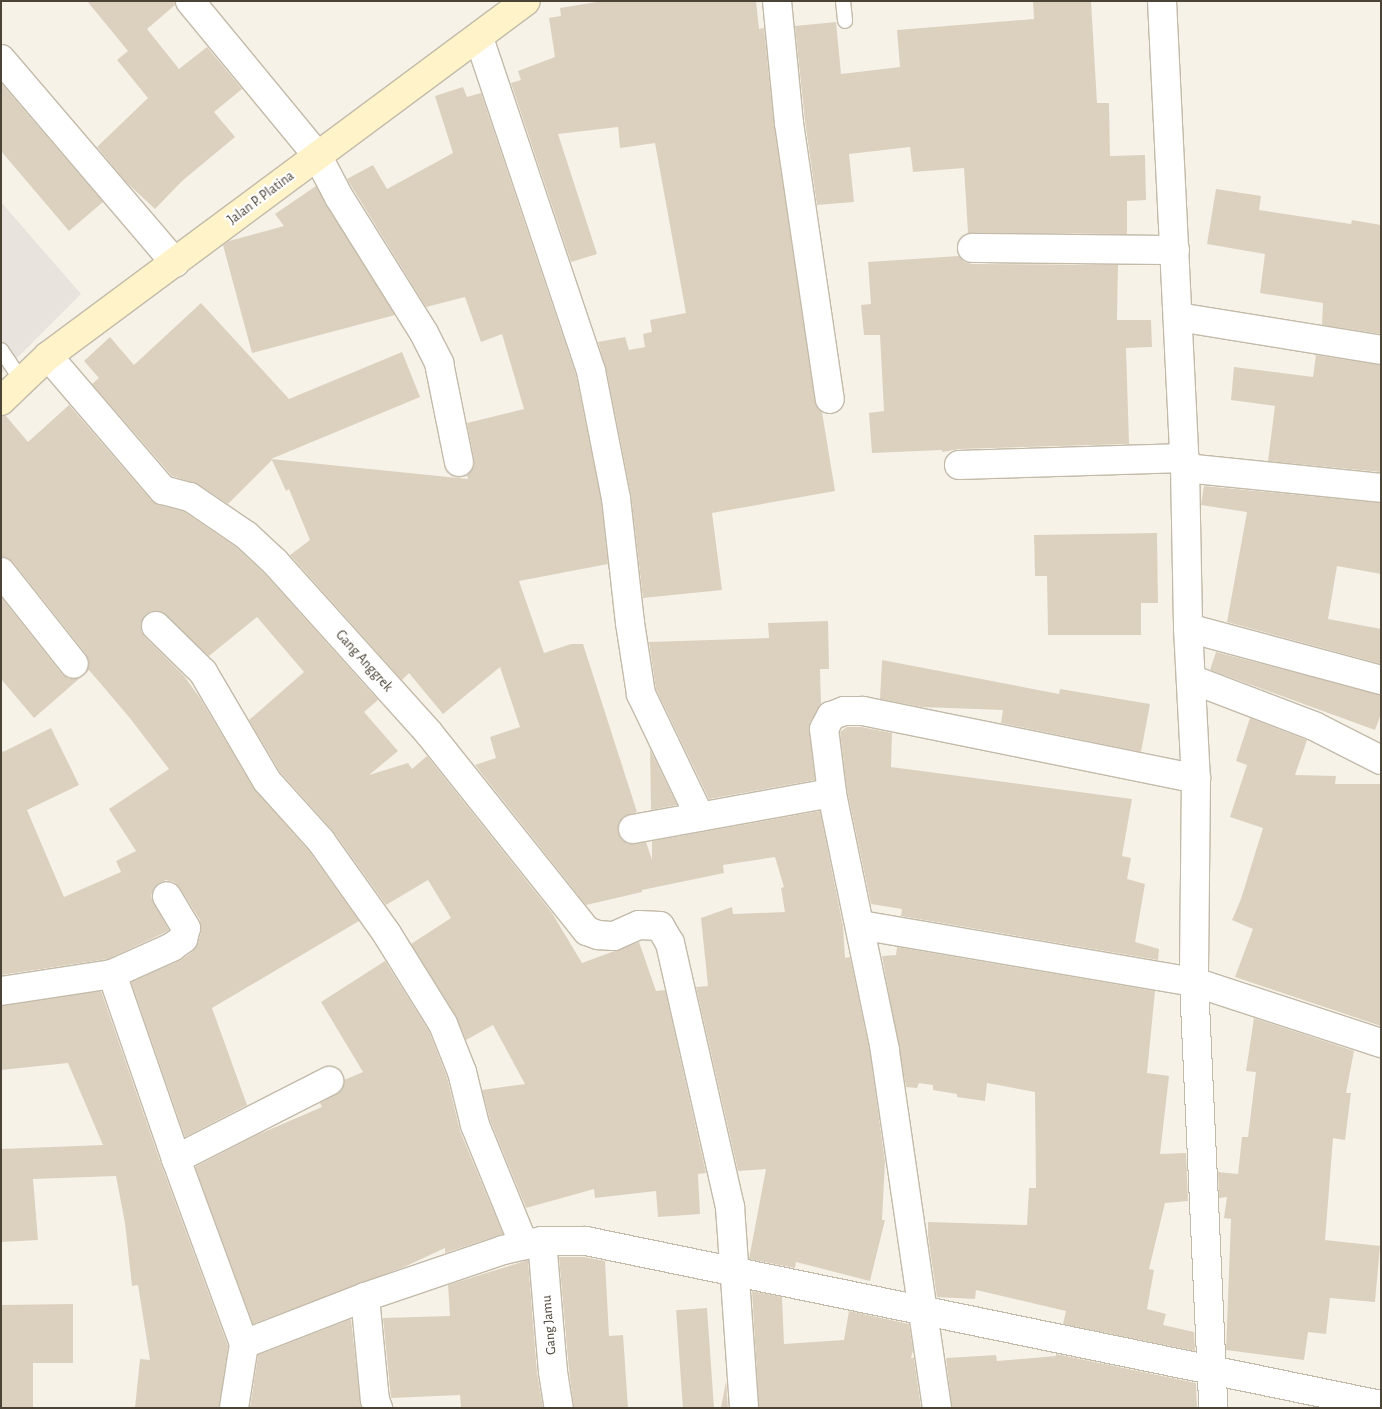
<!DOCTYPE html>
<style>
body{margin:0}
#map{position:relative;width:1382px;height:1409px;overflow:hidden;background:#f6f2e8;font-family:"Alegreya Sans",sans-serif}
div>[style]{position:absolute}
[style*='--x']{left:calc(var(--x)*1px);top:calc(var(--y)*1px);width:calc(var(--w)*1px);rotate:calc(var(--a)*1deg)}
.industrial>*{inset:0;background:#e8e3dd}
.building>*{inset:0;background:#dcd1bf;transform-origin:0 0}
.roads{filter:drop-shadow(1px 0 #c3baa9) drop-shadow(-1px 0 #c3baa9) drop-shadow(0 1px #c3baa9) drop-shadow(0 -1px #c3baa9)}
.lane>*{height:14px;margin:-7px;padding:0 7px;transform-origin:7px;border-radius:7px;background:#fff}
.street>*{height:28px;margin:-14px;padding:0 14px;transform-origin:14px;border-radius:14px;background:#fff}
.secondary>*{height:28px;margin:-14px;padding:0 14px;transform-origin:14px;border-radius:14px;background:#fff3c9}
span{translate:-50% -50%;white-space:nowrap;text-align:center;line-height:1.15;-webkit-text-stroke:4.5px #fff;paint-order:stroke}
.street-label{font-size:14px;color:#4b4336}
.frame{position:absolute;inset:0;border:2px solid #4b4336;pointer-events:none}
</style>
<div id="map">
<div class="industrial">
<div style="clip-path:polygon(1px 202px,81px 294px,1px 374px)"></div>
</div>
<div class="building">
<div style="clip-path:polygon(87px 1px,175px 1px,175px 5px,147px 29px,179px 69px,207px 47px,242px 89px,214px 112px,235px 137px,182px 181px,155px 209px,126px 182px,97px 147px,148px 98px,117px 60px,128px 51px)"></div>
<div style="clip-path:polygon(603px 1px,756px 1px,759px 29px,764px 28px,774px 125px,815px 401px,822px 412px,835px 491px,712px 513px,722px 590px,643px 598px,631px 495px,606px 368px,598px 342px,625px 337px,629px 350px,645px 347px,643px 334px,652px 332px,650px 320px,686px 313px,655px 143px,620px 148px,618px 127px,558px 134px,597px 254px,571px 262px,511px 83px,521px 80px,518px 71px,555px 57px,549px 18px,561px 16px,560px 8px)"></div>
<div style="clip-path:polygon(1033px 1px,1091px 1px,1097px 103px,1109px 103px,1110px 156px,1145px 155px,1146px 200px,1127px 201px,1127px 234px,968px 233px,964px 168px,913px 172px,910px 147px,849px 154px,854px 202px,817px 205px,805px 121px,795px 26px,836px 22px,841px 74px,900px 67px,897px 30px,1034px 19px)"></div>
<div style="clip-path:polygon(1px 83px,103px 202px,69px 231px,1px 151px)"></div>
<div style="clip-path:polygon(463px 87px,467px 97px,481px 93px,576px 375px,601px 500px,608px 564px,519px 581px,544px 653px,571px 644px,583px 644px,637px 812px,623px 817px,619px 823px,618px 831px,621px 839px,628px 844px,646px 842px,652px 860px,652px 841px,820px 811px,843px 926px,845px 958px,850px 957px,870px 1053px,885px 1162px,882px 1220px,885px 1220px,870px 1281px,796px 1262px,795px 1268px,749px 1259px,766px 1169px,738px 1171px,696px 987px,708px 986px,701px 918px,732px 907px,733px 914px,785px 912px,781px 888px,784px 887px,775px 857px,723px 865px,724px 873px,642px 890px,642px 892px,586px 905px,475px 765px,496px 758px,490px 737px,520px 727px,500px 667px,443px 714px,409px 673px,402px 680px,290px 555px,310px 540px,289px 489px,286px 491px,272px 460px,228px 504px,198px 484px,172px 476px,92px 384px,99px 378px,84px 361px,110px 337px,134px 365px,201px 303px,289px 399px,402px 352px,420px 397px,271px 459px,468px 479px,467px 475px,474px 467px,474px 459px,467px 423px,524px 409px,502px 334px,481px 342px,465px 297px,426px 307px,347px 179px,373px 165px,387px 189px,453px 153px,435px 96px)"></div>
<div style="clip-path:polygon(316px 186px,395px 315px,252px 353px,223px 245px,229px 241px,284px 226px,275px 214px)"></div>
<div style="clip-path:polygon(1216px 189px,1261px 196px,1259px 210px,1351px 224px,1352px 220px,1381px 225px,1381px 334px,1322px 325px,1323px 303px,1260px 293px,1265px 254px,1207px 244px)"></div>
<div style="clip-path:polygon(959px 256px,964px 262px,972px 264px,1118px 265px,1117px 320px,1151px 320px,1152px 347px,1126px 348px,1129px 444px,959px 449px,942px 452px,942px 450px,872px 453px,869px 413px,884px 411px,880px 335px,864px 335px,861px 305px,871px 304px,868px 262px)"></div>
<div style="clip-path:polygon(1316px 355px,1381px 365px,1381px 472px,1268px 461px,1275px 406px,1231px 400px,1234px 367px,1313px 377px)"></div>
<div style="clip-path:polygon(69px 405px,151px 500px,159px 505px,183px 511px,236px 547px,264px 573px,378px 700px,364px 712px,398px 751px,369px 775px,408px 763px,412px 769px,427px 756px,552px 913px,582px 963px,639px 942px,656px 991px,665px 990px,706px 1173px,698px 1174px,700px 1214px,658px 1217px,656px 1191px,595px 1198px,594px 1189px,526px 1208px,490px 1120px,482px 1090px,525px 1084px,493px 1025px,466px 1040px,456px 1016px,411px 944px,451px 918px,428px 880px,386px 905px,333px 831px,280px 772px,249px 720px,304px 672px,257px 617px,209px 656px,160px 611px,151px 611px,145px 615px,141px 623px,141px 631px,145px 637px,184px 676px,200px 698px,254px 789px,309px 851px,359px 921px,212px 1008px,247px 1105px,185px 1137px,131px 982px,181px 960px,192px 952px,198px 943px,201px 932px,200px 920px,180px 888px,174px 882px,166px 880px,159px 883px,154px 888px,151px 896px,154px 904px,169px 930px,164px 933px,108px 959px,1px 975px,1px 749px,3px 752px,51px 728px,79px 785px,27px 810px,64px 897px,121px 872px,116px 861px,136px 851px,109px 809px,169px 769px,129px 717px,89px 670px,87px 672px,89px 662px,86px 654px,13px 562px,1px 557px,1px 416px,6px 416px,28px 442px)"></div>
<div style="clip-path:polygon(1204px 486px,1381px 503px,1381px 574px,1337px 566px,1328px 619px,1381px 629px,1381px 664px,1227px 622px,1247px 512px,1201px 505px)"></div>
<div style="clip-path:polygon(1157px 533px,1158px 603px,1141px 603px,1141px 635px,1048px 635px,1047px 576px,1035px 576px,1034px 535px)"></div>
<div style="clip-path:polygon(1px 597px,62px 674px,69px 679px,80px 678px,34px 718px,1px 679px)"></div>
<div style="clip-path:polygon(828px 621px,829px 669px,820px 669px,821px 705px,810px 722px,809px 730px,815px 780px,709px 799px,656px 689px,649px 642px,769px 638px,768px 623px)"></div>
<div style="clip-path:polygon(1216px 652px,1381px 695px,1381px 714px,1375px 730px,1210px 670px)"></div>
<div style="clip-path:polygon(882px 660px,1059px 694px,1060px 689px,1150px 704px,1141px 752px,1001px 723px,1003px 710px,922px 707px,880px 699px)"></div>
<div style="clip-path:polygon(1250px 718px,1307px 740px,1295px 775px,1336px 776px,1335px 784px,1381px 784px,1381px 1026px,1235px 977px,1253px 929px,1232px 920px,1241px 899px,1263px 828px,1230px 817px,1247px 765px,1236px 761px)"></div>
<div style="clip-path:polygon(847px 727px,861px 727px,892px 733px,891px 767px,1132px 799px,1122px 856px,1131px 858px,1127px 879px,1145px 884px,1135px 942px,1159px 949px,1158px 960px,901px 916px,902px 909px,871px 904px,847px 790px,840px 732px)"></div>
<div style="clip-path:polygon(650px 749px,677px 805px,651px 810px)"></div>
<div style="clip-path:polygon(897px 947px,1155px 991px,1147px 1073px,1169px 1076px,1160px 1154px,1186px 1153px,1188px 1201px,1165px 1203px,1149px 1269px,1154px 1270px,1147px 1309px,1166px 1314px,1163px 1325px,1194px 1332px,1195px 1351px,1063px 1324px,1066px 1311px,976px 1290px,975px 1299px,937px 1297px,928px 1236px,928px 1222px,1027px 1225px,1029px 1188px,1036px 1188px,1035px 1092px,987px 1083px,985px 1101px,957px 1097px,957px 1094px,933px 1090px,933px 1085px,919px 1083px,917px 1088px,906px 1087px,882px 956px,896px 955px)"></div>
<div style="clip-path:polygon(385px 961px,429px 1031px,447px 1077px,460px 1131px,503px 1234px,445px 1253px,445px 1248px,404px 1267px,253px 1324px,195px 1167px,257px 1135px,322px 1107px,320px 1103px,342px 1090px,344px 1080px,363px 1072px,321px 1002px)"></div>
<div style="clip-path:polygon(101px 991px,161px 1164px,228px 1346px,219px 1408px,135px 1408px,140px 1359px,150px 1360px,138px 1285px,132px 1286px,125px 1223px,116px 1176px,33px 1179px,38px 1240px,1px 1242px,1px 1149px,103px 1145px,68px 1063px,1px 1070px,1px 1006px)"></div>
<div style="clip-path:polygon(1254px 1018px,1354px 1051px,1346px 1093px,1351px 1093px,1345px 1140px,1333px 1138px,1325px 1240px,1380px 1246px,1375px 1302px,1330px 1298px,1326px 1334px,1308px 1332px,1304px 1360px,1226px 1350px,1231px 1219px,1224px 1218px,1227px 1197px,1219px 1198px,1218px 1172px,1238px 1174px,1242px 1137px,1248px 1137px,1256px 1072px,1246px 1071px)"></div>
<div style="clip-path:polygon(559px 1257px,584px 1257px,605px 1261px,609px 1336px,623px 1335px,628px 1408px,574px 1408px,569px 1370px)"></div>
<div style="clip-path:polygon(528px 1260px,537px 1373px,543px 1408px,461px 1408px,460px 1395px,391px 1398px,383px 1318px,450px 1316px,448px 1285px)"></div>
<div style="clip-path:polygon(752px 1291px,782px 1297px,784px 1344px,844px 1340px,849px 1311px,909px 1324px,913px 1350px,911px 1358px,914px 1358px,921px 1408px,759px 1408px)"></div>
<div style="clip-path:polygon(73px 1304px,73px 1363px,33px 1363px,33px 1408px,1px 1408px,1px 1305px)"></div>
<div style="left:707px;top:1308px;width:100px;height:31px;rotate:86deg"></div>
<div style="clip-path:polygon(351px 1319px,361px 1408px,250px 1408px,258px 1355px)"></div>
<div style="clip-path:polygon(1056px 1354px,1196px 1383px,1197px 1408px,952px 1408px,946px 1358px,996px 1355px,997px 1361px,1056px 1356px)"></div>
<div style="clip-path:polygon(726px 1381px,728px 1408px,721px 1408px)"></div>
</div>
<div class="roads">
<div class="lane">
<div style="--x:843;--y:1;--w:20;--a:84"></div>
<div style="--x:1;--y:350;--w:37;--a:56"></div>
</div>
<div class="street">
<div style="--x:190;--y:1;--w:200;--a:50.5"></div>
<div style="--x:317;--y:155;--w:47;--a:62.4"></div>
<div style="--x:339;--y:197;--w:160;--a:58"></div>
<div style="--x:424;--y:333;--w:34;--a:63"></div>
<div style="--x:439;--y:363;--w:101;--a:78.6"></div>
<div style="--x:777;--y:1;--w:123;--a:84.4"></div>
<div style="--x:789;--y:123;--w:279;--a:81.6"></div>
<div style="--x:1162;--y:1;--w:468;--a:87.2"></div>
<div style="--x:1185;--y:468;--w:160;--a:88.9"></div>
<div style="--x:1188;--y:628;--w:151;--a:87"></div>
<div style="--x:1196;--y:779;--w:203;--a:90.6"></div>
<div style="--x:1194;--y:982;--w:426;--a:87.4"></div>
<div style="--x:479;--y:38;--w:351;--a:71.4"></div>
<div style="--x:591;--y:371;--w:129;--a:78.9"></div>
<div style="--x:616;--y:498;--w:126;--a:83.6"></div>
<div style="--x:630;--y:623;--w:72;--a:81.2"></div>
<div style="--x:641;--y:694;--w:136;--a:64.4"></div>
<div style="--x:1;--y:59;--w:268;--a:49.5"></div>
<div style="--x:972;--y:248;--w:203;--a:0.6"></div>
<div style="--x:1178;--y:317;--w:206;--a:9.2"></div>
<div style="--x:48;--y:356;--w:177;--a:49.4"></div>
<div style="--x:163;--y:490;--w:28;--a:15"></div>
<div style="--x:190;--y:497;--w:68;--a:34.2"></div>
<div style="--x:246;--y:535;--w:40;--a:43"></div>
<div style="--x:275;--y:562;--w:229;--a:48"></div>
<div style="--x:428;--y:732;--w:255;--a:51.4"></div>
<div style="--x:587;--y:931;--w:12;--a:20"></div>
<div style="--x:598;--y:935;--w:16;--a:4"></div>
<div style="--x:614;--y:936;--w:27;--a:-24"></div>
<div style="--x:639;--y:925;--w:21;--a:3"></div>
<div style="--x:660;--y:926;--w:20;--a:60"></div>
<div style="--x:670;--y:943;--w:271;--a:77.2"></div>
<div style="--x:730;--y:1207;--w:201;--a:86"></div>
<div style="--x:959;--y:465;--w:226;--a:-1.8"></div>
<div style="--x:1185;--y:468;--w:197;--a:5.8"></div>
<div style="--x:1;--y:572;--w:117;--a:51.6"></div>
<div style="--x:156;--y:626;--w:66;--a:44.4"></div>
<div style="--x:203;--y:672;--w:126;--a:59.6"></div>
<div style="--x:267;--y:781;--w:81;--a:48"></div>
<div style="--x:321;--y:841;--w:114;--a:54.6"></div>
<div style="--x:387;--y:934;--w:106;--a:58.1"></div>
<div style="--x:443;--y:1024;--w:52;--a:68.4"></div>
<div style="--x:462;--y:1072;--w:55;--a:76.2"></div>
<div style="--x:475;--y:1125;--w:130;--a:67.8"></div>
<div style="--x:1188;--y:628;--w:200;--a:15.1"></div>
<div style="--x:1191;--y:679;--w:132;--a:20.9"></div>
<div style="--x:1314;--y:726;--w:75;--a:26.9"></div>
<div style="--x:633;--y:829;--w:202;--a:-10.3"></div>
<div style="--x:860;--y:925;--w:339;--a:9.7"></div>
<div style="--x:1194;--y:982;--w:197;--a:18.1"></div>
<div style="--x:112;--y:974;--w:196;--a:70.9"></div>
<div style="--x:176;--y:1159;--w:197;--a:69.8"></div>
<div style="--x:244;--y:1344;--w:65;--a:98.9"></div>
<div style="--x:1;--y:991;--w:112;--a:-8.7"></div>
<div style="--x:112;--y:974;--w:66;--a:-24.2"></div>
<div style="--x:172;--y:947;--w:14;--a:-36"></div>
<div style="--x:183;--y:939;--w:11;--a:-75"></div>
<div style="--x:186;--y:928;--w:37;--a:-121"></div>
<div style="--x:176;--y:1159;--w:172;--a:-27"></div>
<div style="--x:542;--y:1241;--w:131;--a:85.2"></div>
<div style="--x:553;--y:1372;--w:36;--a:81"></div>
<div style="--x:365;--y:1297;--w:103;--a:84.5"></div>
<div style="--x:375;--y:1400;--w:9;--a:69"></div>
<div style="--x:244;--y:1344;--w:130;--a:-21.2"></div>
<div style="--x:365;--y:1297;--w:146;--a:-18.8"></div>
<div style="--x:503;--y:1250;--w:40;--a:-13"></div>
<div style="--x:542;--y:1241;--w:44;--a:0"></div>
<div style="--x:586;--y:1241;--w:812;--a:11.66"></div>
<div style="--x:937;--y:1408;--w:362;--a:-98.3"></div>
<div style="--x:885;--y:1050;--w:262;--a:-101.7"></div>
<div style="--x:832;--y:793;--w:64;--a:-97.1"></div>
<div style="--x:824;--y:729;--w:15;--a:-62"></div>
<div style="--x:831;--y:716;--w:14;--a:-21"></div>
<div style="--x:844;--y:711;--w:19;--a:0"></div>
<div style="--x:863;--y:711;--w:340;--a:11.5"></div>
</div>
<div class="secondary">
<div style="--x:1;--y:401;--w:65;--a:-43.8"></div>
<div style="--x:48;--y:356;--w:595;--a:-36.6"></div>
</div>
</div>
<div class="street-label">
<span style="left:261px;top:198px;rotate:-37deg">Jalan P. Platina</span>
<span style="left:364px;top:661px;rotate:48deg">Gang Anggrek</span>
<span style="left:549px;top:1325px;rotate:-95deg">Gang Jamu</span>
</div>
<div class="frame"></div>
</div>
